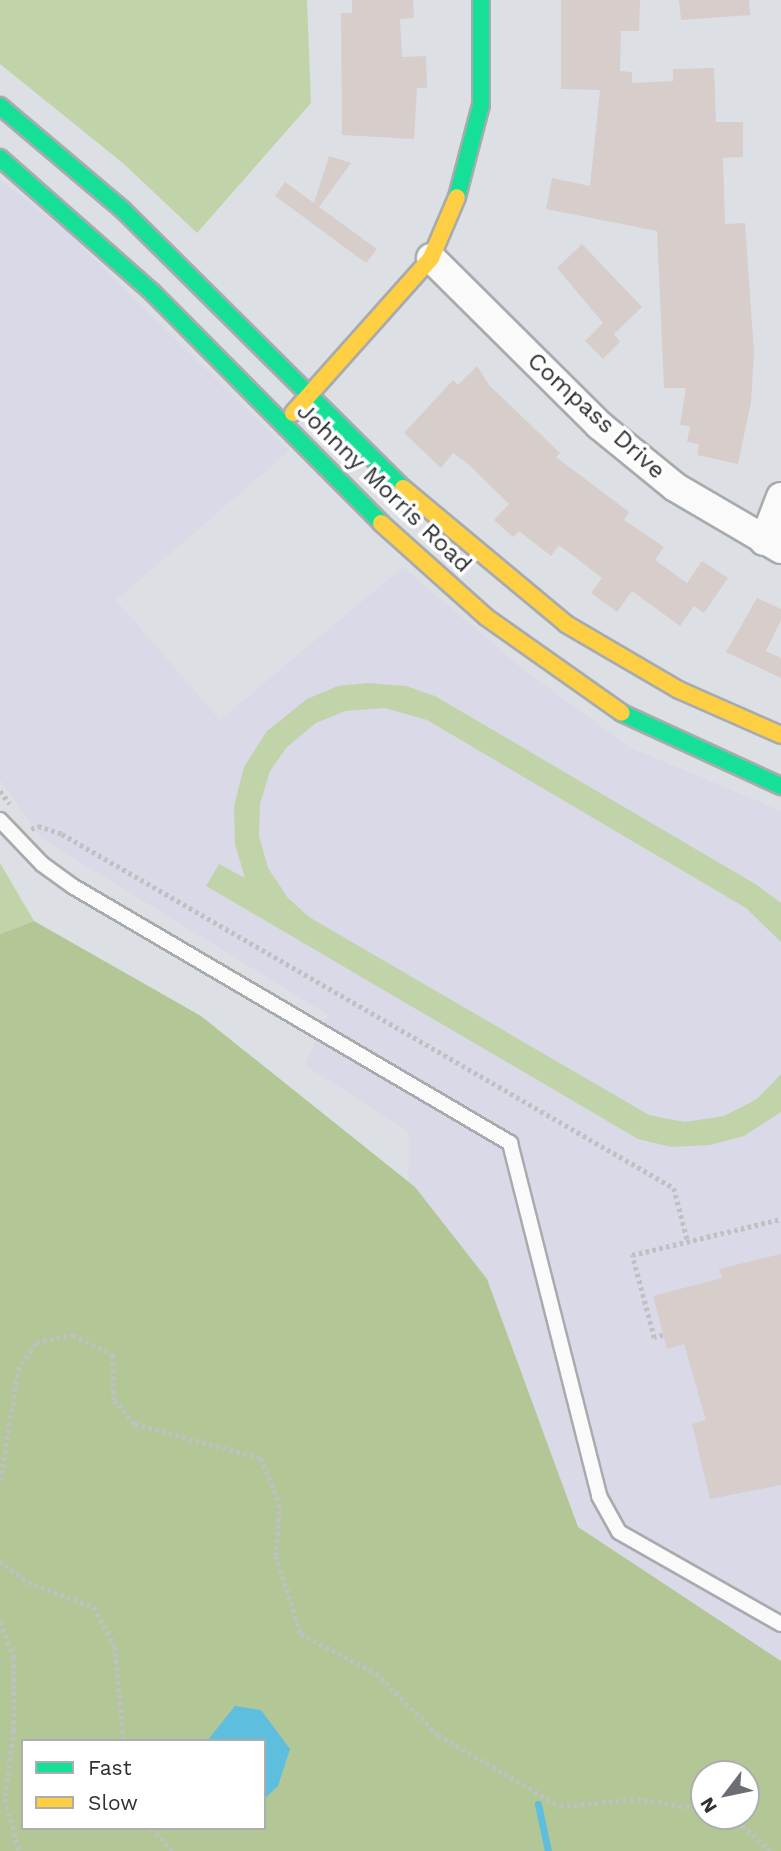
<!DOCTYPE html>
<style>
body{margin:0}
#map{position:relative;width:781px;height:1851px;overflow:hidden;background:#dce0e4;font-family:"Work Sans",sans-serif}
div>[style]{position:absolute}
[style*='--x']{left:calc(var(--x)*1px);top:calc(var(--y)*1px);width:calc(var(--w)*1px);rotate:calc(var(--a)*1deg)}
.education>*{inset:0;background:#d9d9e7}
.green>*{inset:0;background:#c1d4a9}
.forest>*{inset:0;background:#b2c795}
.water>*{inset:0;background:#5dbede}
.stream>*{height:7px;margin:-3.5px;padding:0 3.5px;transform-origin:3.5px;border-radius:3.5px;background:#5dbede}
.building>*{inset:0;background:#d7cdcb}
.path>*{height:4.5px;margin-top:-2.25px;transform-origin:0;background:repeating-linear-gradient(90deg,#bec0c2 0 3.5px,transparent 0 7px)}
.roads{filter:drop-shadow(2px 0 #a8abae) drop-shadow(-2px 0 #a8abae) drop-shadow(0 2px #a8abae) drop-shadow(0 -2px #a8abae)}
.lane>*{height:14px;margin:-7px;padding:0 7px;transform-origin:7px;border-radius:7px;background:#fafafb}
.street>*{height:28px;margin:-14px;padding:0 14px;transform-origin:14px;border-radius:14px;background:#fafafb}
.fast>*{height:16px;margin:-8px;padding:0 8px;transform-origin:8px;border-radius:8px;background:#16e098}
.slow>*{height:16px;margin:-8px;padding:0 8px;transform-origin:8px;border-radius:8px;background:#ffcf43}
span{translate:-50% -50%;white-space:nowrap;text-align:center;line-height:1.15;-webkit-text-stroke:7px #fff;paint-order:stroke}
.street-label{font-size:24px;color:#2e3134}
.legend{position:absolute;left:21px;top:1739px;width:245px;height:91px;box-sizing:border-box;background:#fff;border:2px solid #abadae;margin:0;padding:9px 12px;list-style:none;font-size:21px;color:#2e3134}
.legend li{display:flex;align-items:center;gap:14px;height:35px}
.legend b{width:35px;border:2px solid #abadae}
.north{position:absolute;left:690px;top:1760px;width:70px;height:70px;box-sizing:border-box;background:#fff;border:2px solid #abadae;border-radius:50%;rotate:238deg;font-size:19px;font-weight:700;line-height:28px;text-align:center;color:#2e3134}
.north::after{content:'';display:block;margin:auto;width:24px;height:32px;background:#6b6e72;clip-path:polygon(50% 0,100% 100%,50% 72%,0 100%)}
</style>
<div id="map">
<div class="education">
<div style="clip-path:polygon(evenodd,0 180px,67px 232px,289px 451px,116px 600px,220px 720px,403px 567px,519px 666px,629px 747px,781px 811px,781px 1851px,402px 1851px,409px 1132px,305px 1065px,328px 1015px,41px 838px,0 780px,0 180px,704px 1774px,746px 1774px,746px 1816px,704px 1816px,704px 1774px)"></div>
</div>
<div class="green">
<div style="clip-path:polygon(0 0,307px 0,311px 103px,197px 233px,124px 164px,0 64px)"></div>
<div style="clip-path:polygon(368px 683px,406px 686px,435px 696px,757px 885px,781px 903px,781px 942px,746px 908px,427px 720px,385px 708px,345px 711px,316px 723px,287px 747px,270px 771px,260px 804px,259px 836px,268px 868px,288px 898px,309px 917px,649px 1115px,685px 1122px,724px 1116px,757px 1099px,781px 1074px,781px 1112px,744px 1136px,710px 1145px,671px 1147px,638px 1139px,206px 886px,219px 864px,245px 878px,235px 844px,234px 806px,244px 767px,267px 731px,307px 699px,338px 686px)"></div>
<div style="clip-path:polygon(0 863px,34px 921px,0 934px)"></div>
</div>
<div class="forest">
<div style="clip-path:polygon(evenodd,34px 921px,201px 1016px,415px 1187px,487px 1279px,578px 1527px,781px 1661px,781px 1851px,0 1851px,0 934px,34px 921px,23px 1741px,264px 1741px,264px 1828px,23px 1828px,23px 1741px,34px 921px,704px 1774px,746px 1774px,746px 1816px,704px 1816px,704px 1774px)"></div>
</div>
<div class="water">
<div style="clip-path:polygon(235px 1706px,261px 1710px,290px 1749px,278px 1786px,264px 1799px,264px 1741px,207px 1741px)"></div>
</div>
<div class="stream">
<div style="--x:538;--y:1804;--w:48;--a:78"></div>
</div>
<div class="building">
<div style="clip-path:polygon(352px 0,413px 0,414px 18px,400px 19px,402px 57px,426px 56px,427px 88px,417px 88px,414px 139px,342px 135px,341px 13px,352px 13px)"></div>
<div style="clip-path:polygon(561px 0,640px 0,639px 31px,621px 31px,620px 71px,632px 72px,632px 83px,673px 81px,673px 69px,714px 68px,716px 122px,743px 122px,743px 157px,723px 158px,725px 224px,745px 223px,754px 352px,751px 402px,738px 464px,697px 455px,699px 444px,687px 442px,690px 426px,680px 425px,686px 388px,664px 388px,657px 231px,546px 209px,552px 178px,590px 186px,600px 90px,561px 89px)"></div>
<div style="clip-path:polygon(679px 0,749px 0,750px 15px,681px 20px)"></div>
<div style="clip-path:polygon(329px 156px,351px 163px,319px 207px,377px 249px,366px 263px,275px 196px,285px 182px,314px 203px)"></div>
<div style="clip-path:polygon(582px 244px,642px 307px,614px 334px,620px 342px,603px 359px,585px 341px,603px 323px,557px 268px)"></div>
<div style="clip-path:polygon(477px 366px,489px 385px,560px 453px,556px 457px,629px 512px,624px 520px,664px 547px,655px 560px,687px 583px,702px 561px,728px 578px,704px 613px,694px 606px,680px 626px,632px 591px,617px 612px,591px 593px,602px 578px,559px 545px,551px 556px,519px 531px,513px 537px,494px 520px,509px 504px,467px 463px,453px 453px,441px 468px,404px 433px,453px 380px,458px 385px)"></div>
<div style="clip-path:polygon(757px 598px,781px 609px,781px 620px,766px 651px,781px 658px,781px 678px,726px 652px)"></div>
<div style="clip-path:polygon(781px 1254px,781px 1485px,710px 1499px,692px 1424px,706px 1420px,684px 1344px,667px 1349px,653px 1296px,722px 1278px,719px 1269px)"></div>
</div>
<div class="path">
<div style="--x:0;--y:791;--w:16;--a:52"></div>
<div style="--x:31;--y:829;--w:8;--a:-23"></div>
<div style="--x:38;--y:826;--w:25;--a:18"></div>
<div style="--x:62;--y:834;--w:707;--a:30.05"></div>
<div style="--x:674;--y:1188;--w:56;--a:75.5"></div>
<div style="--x:663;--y:1335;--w:9;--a:162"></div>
<div style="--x:654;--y:1338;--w:86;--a:-104.8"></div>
<div style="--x:632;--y:1255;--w:153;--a:-13.6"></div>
<div style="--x:0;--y:1481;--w:112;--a:-80.8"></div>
<div style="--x:18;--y:1370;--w:33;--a:-57"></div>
<div style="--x:36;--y:1342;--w:38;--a:-11"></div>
<div style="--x:73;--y:1335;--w:45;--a:26.6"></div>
<div style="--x:113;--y:1355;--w:45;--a:88.7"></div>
<div style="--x:114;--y:1400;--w:32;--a:49"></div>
<div style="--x:135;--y:1424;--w:131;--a:15.1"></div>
<div style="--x:261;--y:1458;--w:50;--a:67.6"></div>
<div style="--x:280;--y:1504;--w:52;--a:94.4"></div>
<div style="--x:276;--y:1556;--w:82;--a:72.2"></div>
<div style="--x:301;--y:1634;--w:85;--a:27.5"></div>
<div style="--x:376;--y:1673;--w:88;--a:45"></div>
<div style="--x:438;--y:1735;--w:141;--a:30.2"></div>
<div style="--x:560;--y:1806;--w:77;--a:-5.2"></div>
<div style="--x:637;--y:1799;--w:68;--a:8.5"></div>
<div style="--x:0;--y:1561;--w:35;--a:37"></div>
<div style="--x:28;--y:1582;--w:71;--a:20.7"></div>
<div style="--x:94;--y:1607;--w:44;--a:61.7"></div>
<div style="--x:115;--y:1646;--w:95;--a:84.6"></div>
<div style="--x:0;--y:1622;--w:38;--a:68"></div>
<div style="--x:14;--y:1657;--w:73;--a:90"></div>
<div style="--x:14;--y:1730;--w:70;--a:97.4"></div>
<div style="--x:5;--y:1799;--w:54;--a:73.9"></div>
<div style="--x:732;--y:1816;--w:52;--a:41.9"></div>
<div style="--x:151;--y:1828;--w:32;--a:46"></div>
</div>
<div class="roads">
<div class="lane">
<div style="--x:0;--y:820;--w:61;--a:46.3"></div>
<div style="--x:42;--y:864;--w:39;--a:36"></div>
<div style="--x:74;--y:887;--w:506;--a:30.42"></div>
<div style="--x:510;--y:1143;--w:364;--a:75.8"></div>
<div style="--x:599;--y:1496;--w:41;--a:60.9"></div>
<div style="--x:619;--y:1532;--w:186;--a:29.6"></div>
</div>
<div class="street">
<div style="--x:431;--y:258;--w:237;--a:44.8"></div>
<div style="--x:599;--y:425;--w:98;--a:39.2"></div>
<div style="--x:675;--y:487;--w:123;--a:30.3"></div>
<div style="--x:764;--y:541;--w:47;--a:-68.9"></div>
</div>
<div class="fast">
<div style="--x:0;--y:106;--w:161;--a:40.2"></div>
<div style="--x:123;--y:210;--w:395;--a:44.8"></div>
<div style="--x:0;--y:158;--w:203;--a:41.4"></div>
<div style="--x:152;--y:292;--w:325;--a:45.2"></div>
<div style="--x:457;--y:197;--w:95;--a:-75.4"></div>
<div style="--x:481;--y:105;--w:105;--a:-90"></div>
<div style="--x:622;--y:713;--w:175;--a:24.7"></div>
</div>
<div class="slow">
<div style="--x:293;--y:413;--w:208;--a:-48.3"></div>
<div style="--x:431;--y:258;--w:66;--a:-66.9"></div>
<div style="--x:403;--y:488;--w:212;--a:39.8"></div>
<div style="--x:566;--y:624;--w:131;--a:30.3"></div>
<div style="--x:679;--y:690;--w:111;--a:23.8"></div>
<div style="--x:381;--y:523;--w:141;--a:41.8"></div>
<div style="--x:486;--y:617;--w:166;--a:35.2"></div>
</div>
</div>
<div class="street-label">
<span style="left:596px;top:416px;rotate:42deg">Compass Drive</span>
<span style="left:384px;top:488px;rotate:44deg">Johnny Morris Road</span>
</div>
<ul class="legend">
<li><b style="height:9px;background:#16e098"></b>Fast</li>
<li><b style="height:9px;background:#ffcf43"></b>Slow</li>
</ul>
<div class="north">N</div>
</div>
